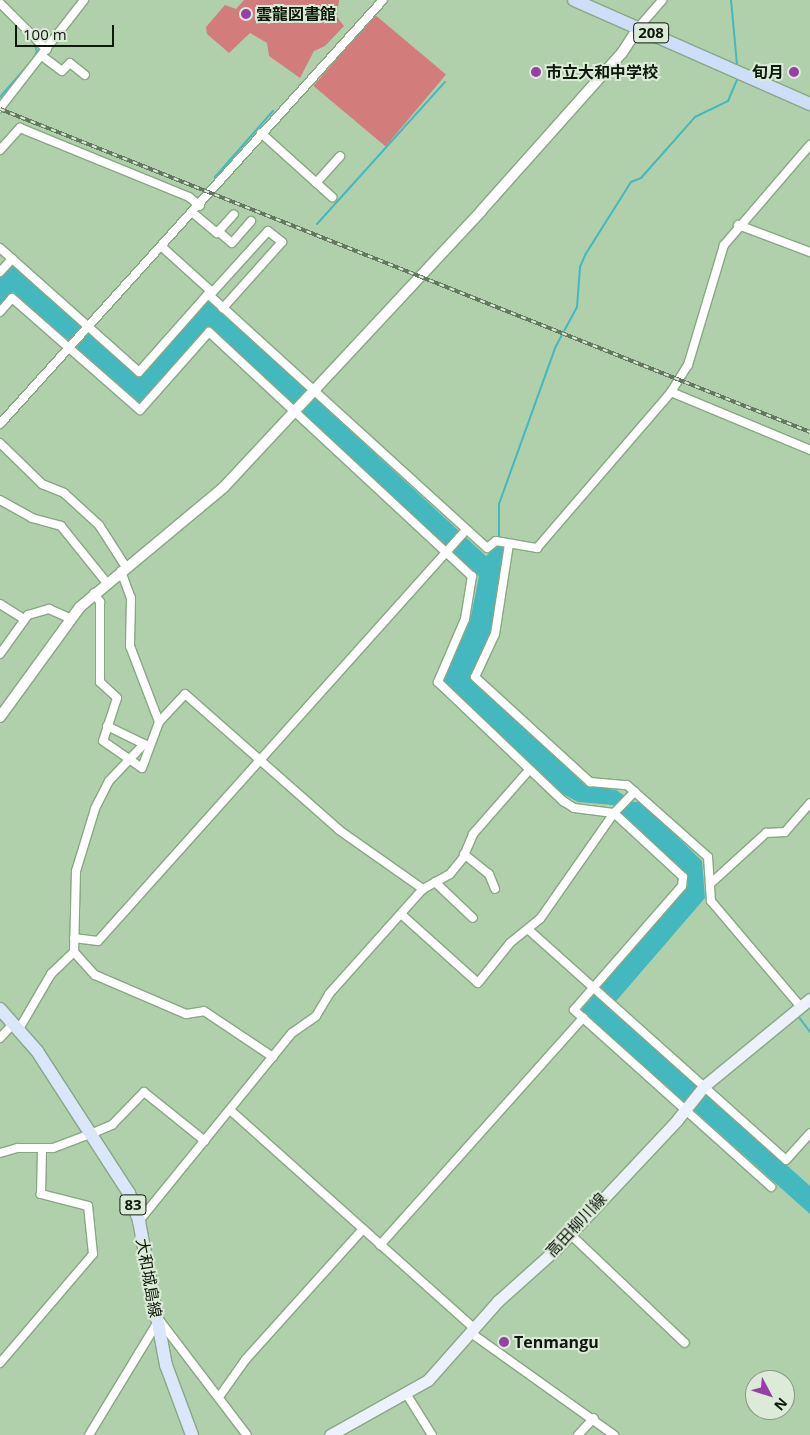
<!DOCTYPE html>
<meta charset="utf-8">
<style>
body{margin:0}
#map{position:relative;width:810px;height:1435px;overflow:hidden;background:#b0d0ab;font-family:"Open Sans","Noto Sans JP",sans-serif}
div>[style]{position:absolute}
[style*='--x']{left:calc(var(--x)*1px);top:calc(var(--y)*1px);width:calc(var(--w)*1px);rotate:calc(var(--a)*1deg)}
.green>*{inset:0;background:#d27d7b;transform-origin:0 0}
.water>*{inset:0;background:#44b8bf}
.stream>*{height:2px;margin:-1px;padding:0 1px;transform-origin:1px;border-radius:1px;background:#44b8bf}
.roads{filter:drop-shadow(1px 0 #88a783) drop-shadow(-1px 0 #88a783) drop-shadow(0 1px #88a783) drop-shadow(0 -1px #88a783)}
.minor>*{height:8px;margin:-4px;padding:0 4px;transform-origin:4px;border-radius:4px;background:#fff}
.tertiary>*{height:10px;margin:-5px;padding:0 5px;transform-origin:5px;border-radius:5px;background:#fff}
.secondary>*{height:11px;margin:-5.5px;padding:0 5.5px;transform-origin:5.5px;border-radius:5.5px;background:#ecf2fc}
.primary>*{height:12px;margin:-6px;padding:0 6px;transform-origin:6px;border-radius:6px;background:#dae6fa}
.trunk>*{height:12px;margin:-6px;padding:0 6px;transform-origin:6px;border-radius:6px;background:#cedef8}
.rail>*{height:4px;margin-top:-2px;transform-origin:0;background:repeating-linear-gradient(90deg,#dbebd8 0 5.5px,#63795f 0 11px);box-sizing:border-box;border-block:1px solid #63795f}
.dots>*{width:14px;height:14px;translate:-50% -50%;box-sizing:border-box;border:2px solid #dbebd8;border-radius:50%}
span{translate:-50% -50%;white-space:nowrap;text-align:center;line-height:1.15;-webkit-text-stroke:4px #dbebd8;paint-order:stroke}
.shield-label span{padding:1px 4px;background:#dbebd8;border:1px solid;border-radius:4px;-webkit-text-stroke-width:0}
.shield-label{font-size:15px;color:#0d190b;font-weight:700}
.poi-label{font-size:16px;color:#0d190b;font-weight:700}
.left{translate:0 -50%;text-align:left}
.right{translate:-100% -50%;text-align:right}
.street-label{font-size:16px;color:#0d190b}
.north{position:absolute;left:745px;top:1370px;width:50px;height:50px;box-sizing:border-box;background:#dbebd8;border:1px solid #899786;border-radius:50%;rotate:130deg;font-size:14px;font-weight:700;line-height:20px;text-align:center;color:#0d190b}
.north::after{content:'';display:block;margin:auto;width:18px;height:22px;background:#983ea9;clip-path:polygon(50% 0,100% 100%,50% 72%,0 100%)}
.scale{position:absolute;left:15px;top:25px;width:99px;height:22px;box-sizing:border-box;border:2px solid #0d190b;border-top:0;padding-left:6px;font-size:15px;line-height:18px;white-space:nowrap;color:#0d190b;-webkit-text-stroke:4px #dbebd8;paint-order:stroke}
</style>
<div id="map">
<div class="green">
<div style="clip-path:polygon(244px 0,339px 0,337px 17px,344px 26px,325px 46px,314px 51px,300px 78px,269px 56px,267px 43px,250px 33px,229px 53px,207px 34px,206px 27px,225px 5px,236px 9px)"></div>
<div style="left:374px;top:14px;width:94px;height:94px;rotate:40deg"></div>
</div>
<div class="water">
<div style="clip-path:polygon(13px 263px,138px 375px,208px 299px,486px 556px,496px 547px,506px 547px,491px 633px,471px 676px,585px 785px,616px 790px,634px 802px,642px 802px,702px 861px,705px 898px,611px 1007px,810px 1186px,810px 1214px,581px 1010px,688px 885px,687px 876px,613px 805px,578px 802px,563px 794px,443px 682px,470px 621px,479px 576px,209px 329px,141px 404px,13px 292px,0 306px,0 277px)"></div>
</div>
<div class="stream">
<div style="--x:731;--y:0;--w:65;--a:84.7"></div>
<div style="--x:0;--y:97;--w:52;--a:-48.9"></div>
<div style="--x:34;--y:58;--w:8;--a:-67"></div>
<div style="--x:37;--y:51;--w:11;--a:-112"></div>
<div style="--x:215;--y:177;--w:88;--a:-48.7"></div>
<div style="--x:317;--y:224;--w:191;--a:-48"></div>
<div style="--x:499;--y:539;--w:35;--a:-90"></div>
<div style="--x:499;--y:504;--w:168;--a:-70.2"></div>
<div style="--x:556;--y:346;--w:44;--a:-61.7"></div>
<div style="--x:577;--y:307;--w:40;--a:-85.7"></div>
<div style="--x:580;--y:267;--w:13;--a:-67"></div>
<div style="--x:585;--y:255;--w:86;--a:-57.8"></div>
<div style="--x:631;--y:182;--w:11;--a:-22"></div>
<div style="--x:641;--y:178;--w:81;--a:-48.5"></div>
<div style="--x:695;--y:117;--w:37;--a:-26"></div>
<div style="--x:728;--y:101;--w:26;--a:-67"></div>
<div style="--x:714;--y:899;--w:127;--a:49.8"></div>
<div style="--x:798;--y:1016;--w:20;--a:53"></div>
</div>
<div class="roads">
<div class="minor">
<div style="--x:0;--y:3;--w:66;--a:45"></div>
<div style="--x:638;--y:28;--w:37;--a:-49"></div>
<div style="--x:42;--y:56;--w:25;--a:37"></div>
<div style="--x:62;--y:71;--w:11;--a:-45"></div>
<div style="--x:70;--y:63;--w:19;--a:39"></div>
<div style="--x:0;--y:108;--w:137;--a:-52.1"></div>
<div style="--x:261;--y:133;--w:96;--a:42"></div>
<div style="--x:0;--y:150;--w:30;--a:-48"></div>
<div style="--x:20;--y:128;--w:183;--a:22.2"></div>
<div style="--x:189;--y:197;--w:14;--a:39"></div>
<div style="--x:316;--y:183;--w:36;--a:-48"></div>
<div style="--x:193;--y:213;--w:31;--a:40"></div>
<div style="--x:217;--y:233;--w:25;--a:-48"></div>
<div style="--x:738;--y:225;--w:77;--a:20.6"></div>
<div style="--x:218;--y:231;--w:18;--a:41"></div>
<div style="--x:232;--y:243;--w:29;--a:-49"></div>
<div style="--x:161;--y:246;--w:69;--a:42"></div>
<div style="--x:0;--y:248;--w:186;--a:41.7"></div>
<div style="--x:139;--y:372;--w:104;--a:-48.5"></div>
<div style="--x:208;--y:294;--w:377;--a:42.3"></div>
<div style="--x:487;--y:548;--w:11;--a:-38"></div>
<div style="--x:496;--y:541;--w:42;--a:9.7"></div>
<div style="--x:537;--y:548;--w:206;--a:-49.3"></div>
<div style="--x:671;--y:392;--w:32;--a:-58"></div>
<div style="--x:688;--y:365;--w:125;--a:-73.3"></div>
<div style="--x:724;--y:245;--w:132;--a:-49.3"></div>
<div style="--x:0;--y:272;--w:18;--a:-47"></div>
<div style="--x:210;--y:295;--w:86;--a:-47.8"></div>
<div style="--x:268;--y:231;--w:18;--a:38"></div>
<div style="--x:282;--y:242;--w:89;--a:131.8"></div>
<div style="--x:0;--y:312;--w:18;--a:-49"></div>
<div style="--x:12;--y:298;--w:170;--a:41.2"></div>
<div style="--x:140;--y:410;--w:104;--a:-48.5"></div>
<div style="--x:209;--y:332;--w:359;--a:42.9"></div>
<div style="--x:472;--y:576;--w:44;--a:99.2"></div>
<div style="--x:465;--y:619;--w:69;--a:113.2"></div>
<div style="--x:438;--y:682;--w:173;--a:43.6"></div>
<div style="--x:563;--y:801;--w:13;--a:32"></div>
<div style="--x:574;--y:808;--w:40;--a:7.1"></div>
<div style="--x:614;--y:813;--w:94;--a:42.8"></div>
<div style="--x:683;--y:877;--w:9;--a:96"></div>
<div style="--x:682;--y:886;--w:164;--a:131.1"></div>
<div style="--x:574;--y:1010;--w:265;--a:41.9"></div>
<div style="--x:671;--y:392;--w:151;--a:22.6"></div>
<div style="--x:0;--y:424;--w:571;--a:-47.91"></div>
<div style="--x:0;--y:443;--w:59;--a:44.3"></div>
<div style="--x:42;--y:484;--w:24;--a:22"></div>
<div style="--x:64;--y:493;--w:47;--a:42.4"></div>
<div style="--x:99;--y:525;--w:50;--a:57.3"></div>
<div style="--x:0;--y:500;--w:37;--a:29"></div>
<div style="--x:32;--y:518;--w:30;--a:15"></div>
<div style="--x:61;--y:526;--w:72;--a:51.2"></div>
<div style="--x:509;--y:544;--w:91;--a:98.8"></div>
<div style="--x:495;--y:634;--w:47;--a:114.9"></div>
<div style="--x:475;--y:677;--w:156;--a:42.4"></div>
<div style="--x:590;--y:782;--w:37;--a:5"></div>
<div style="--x:627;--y:785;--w:108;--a:41.6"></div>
<div style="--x:708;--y:857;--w:44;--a:86.1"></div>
<div style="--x:711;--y:901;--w:139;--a:49.7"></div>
<div style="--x:121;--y:571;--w:29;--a:70"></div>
<div style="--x:131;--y:598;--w:48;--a:91.2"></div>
<div style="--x:130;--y:646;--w:81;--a:69.1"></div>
<div style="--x:94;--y:593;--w:11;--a:56"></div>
<div style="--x:100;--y:602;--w:80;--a:90"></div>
<div style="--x:100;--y:682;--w:23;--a:43"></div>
<div style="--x:117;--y:698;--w:45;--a:108"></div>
<div style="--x:103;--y:741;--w:47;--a:34.7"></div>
<div style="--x:142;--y:768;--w:49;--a:-69.7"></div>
<div style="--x:159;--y:722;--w:38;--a:-47"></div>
<div style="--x:185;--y:694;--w:205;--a:41.4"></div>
<div style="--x:339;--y:830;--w:103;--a:35.1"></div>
<div style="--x:0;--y:604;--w:26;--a:32"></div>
<div style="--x:0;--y:654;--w:48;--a:-54.3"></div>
<div style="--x:28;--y:615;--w:22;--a:-16"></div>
<div style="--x:49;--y:609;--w:24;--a:24"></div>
<div style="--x:107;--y:726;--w:46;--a:26"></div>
<div style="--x:144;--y:744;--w:51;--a:133.4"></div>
<div style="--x:109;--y:781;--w:31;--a:117"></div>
<div style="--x:95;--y:809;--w:65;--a:107"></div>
<div style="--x:76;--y:871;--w:81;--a:91.4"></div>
<div style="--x:74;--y:952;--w:31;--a:48"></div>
<div style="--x:95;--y:975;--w:99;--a:23.2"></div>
<div style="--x:186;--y:1014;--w:18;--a:-9"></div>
<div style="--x:204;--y:1011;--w:83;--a:33.7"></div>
<div style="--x:464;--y:854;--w:32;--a:39"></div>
<div style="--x:489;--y:874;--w:16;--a:68"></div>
<div style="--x:435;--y:882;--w:52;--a:43.5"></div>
<div style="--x:710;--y:884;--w:76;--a:-42.3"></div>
<div style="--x:766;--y:833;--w:19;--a:-3"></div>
<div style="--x:785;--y:832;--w:38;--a:-49"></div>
<div style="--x:401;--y:914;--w:103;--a:41.9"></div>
<div style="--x:478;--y:983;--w:51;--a:-51.3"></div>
<div style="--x:510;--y:943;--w:38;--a:-39"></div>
<div style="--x:540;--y:919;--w:129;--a:-55.1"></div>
<div style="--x:614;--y:813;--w:30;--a:-46"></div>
<div style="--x:530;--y:931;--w:343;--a:41.8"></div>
<div style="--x:786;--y:1160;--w:36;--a:-48"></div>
<div style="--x:74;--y:938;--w:24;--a:7"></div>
<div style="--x:98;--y:941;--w:552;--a:-48.16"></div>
<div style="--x:19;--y:1029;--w:64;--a:-59.8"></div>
<div style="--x:51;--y:974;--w:32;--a:-44"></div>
<div style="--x:0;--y:1038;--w:21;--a:-47"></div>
<div style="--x:230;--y:1110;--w:329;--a:41.8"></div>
<div style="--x:0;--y:1153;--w:19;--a:-16"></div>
<div style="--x:18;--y:1148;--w:35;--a:0"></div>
<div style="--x:53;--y:1148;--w:43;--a:-20.6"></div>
<div style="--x:93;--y:1133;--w:21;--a:-23"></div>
<div style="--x:112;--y:1125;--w:46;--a:-45.9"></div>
<div style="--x:144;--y:1092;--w:78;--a:38.8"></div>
<div style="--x:139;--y:1221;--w:242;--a:-50.9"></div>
<div style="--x:292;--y:1033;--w:29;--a:-35"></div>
<div style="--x:316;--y:1016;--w:26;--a:-59"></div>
<div style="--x:329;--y:994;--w:141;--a:-48.2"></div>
<div style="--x:423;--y:889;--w:31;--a:-29"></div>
<div style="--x:450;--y:874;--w:21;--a:-51"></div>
<div style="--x:463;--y:858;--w:26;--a:-67"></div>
<div style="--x:473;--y:834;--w:85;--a:-48.8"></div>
<div style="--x:570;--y:1234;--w:158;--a:43.5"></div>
<div style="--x:380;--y:1245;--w:305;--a:-48.2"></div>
<div style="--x:160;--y:1321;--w:143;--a:52.7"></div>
<div style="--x:471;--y:1333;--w:176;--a:35.5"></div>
<div style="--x:0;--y:1363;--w:143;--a:-49.5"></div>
<div style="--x:93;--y:1254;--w:48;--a:-95.9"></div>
<div style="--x:88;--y:1206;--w:49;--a:-165.7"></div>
<div style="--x:41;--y:1194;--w:44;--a:-88.7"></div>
<div style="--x:407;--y:1395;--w:47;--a:58"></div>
<div style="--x:219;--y:1397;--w:47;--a:-54.6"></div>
<div style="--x:246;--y:1359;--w:175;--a:-48"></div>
<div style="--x:89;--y:1435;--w:131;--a:-58.7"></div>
<div style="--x:578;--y:1435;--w:23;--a:-47"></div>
</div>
<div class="tertiary">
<div style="--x:0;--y:717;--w:136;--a:-54"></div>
<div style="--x:80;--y:607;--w:187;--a:-39.8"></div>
<div style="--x:224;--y:487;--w:377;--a:-47"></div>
<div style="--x:481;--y:211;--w:212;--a:-48.3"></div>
<div style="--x:622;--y:53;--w:30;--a:-57"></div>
</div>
<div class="secondary">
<div style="--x:330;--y:1435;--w:112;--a:-29.3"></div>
<div style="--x:428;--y:1380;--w:106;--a:-48.5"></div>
<div style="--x:498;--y:1301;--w:79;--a:-41.9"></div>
<div style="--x:557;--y:1248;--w:175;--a:-46.8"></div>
<div style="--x:677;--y:1120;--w:43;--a:-51.5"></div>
<div style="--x:704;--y:1086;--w:137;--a:-39.4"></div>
</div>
<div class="primary">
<div style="--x:0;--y:1009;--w:56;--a:48.6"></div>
<div style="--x:37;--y:1051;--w:169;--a:57.1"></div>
<div style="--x:129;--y:1193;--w:30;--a:70"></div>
<div style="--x:139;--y:1221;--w:147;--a:79.4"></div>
<div style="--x:166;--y:1365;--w:75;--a:69.6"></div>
</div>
<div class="trunk">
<div style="--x:574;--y:0;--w:258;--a:23.8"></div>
</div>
</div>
<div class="rail">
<div style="--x:0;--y:109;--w:872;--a:21.74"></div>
</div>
<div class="dots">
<div style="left:246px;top:14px;background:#983ea9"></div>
<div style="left:536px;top:72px;background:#983ea9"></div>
<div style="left:794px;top:72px;background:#983ea9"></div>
<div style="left:504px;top:1342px;background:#983ea9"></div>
</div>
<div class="shield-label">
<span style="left:651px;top:33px">208</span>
<span style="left:133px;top:1205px">83</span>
</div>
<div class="poi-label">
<span class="left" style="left:256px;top:14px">雲龍図書館</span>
<span class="left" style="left:546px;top:72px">市立大和中学校</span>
<span class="right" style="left:784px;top:72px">旬月</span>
<span class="left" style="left:514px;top:1342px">Tenmangu</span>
</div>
<div class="street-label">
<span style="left:576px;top:1225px;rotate:-47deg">高田柳川線</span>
<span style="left:149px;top:1278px;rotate:80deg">大和城島線</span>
</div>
<div class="north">N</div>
<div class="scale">100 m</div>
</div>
